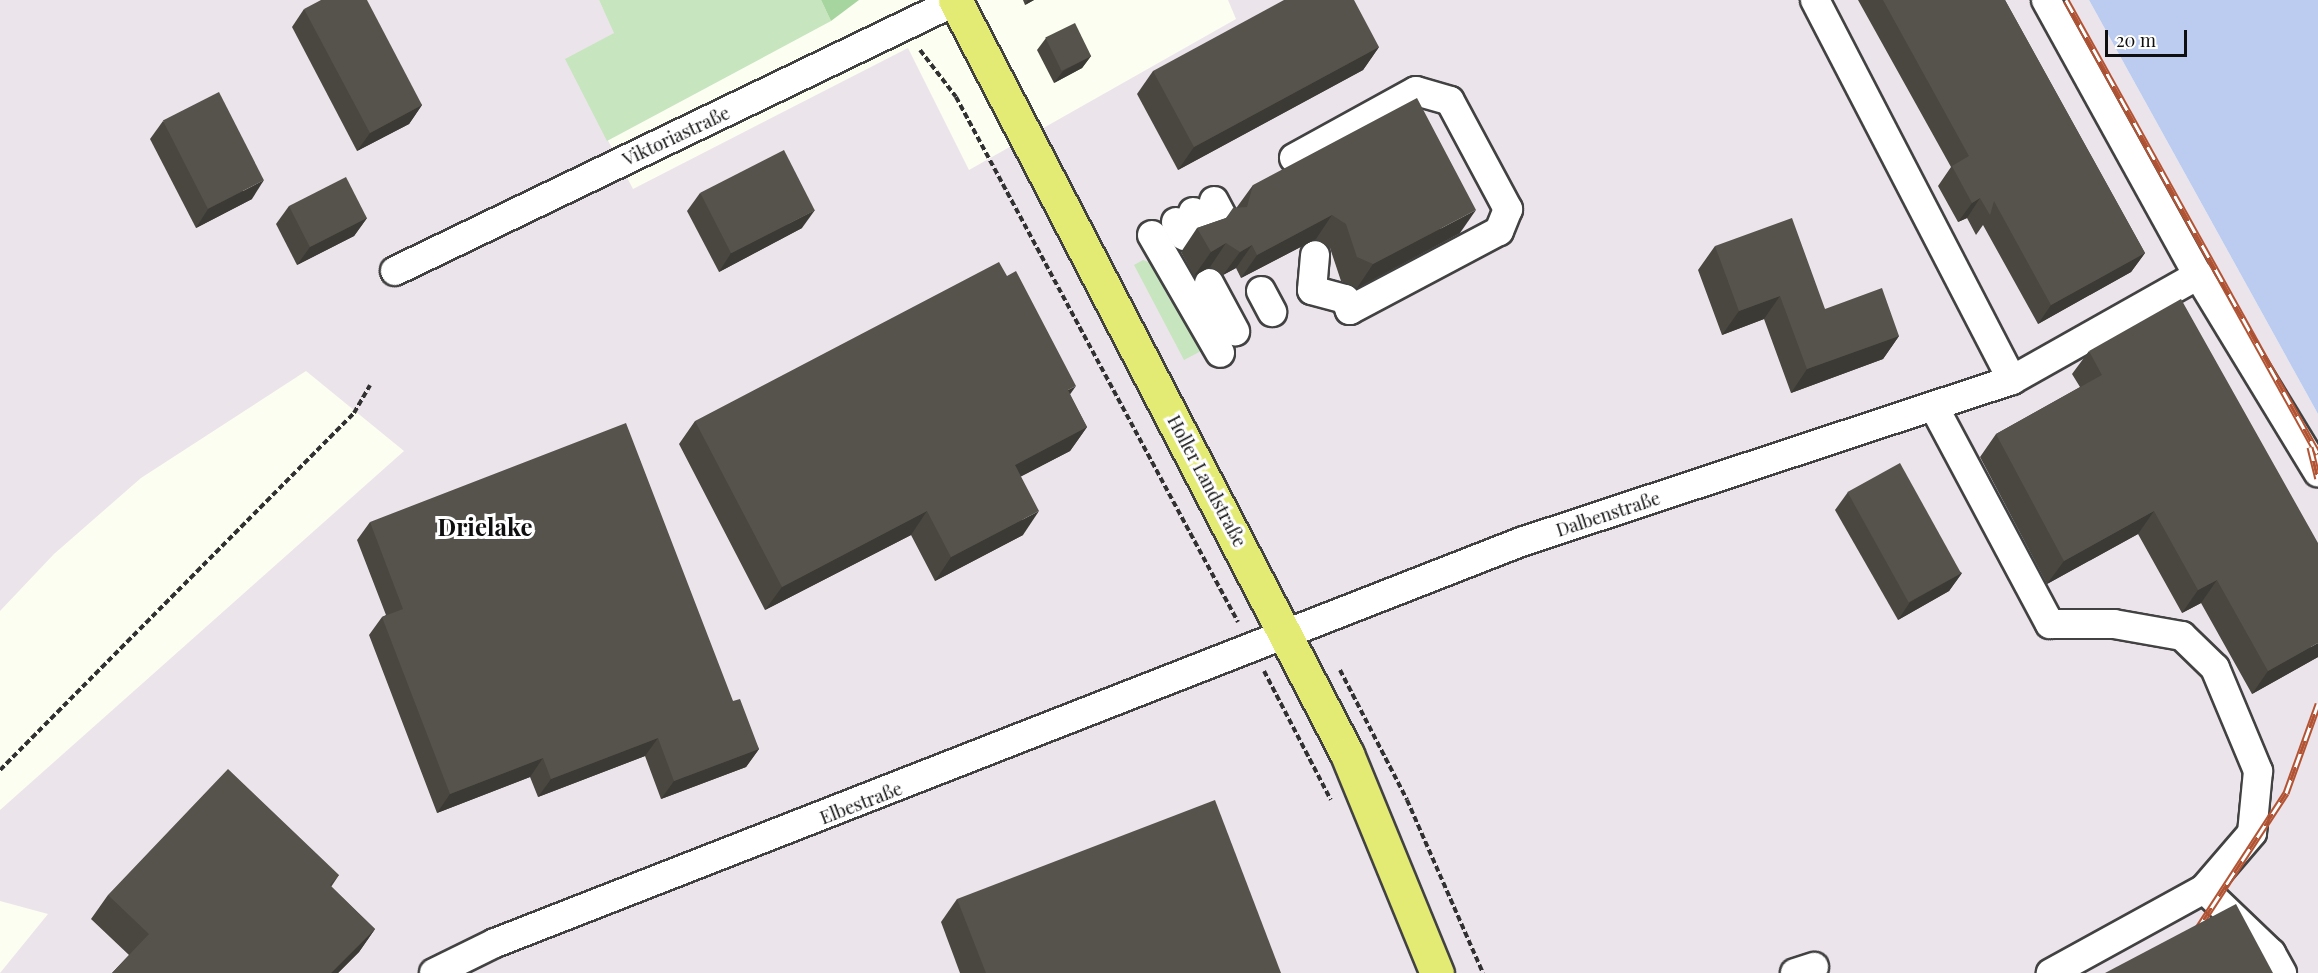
<!DOCTYPE html>
<meta charset="utf-8">
<style>
body{margin:0}
#map{position:relative;width:2318px;height:973px;overflow:hidden;background:#fcfef2;font-family:"Playfair Display",serif}
div>[style]{position:absolute}
[style*='--x']{left:calc(var(--x)*1px);top:calc(var(--y)*1px);width:calc(var(--w)*1px);rotate:calc(var(--a)*1deg)}
.industrial>*{inset:0;background:#ece4eb}
.green>*{inset:0;background:#c7e5be}
.forest>*{inset:0;background:#a7d59f}
.water>*{inset:0;background:#bbccf0}
.path>*{height:4px;margin-top:-2px;transform-origin:0;background:repeating-linear-gradient(90deg,#313131 0 6px,transparent 0 9px)}
.roads{filter:drop-shadow(2px 0 #424242) drop-shadow(-2px 0 #424242) drop-shadow(0 2px #424242) drop-shadow(0 -2px #424242)}
.minor>*{height:28px;margin:-14px;padding:0 14px;transform-origin:14px;border-radius:14px;background:#fff}
.major>*{height:33px;margin:-16.5px;padding:0 16.5px;transform-origin:16.5px;border-radius:16.5px;background:#e4eb74}
.rail>*{height:7px;margin-top:-3.5px;transform-origin:0;background:repeating-linear-gradient(90deg,#fff 0 14px,#b25434 0 28px);box-sizing:border-box;border-block:2px solid #b25434}
.wall>*{inset:0;background:#4a4741}
.shaded-wall>*{inset:0;background:#3c3a35}
.building>*{inset:0;background:#56534c;transform-origin:0 0}
span{translate:-50% -50%;white-space:nowrap;text-align:center;line-height:1.15;-webkit-text-stroke:6px #fff;paint-order:stroke}
.street-label{font-size:18px;color:#0f0f0f}
.district-label{font-size:24px;color:#0f0f0f;font-weight:700}
.scale{position:absolute;left:2105px;top:30px;width:82px;height:27px;box-sizing:border-box;border:3px solid #0f0f0f;border-top:0;padding-left:8px;font-size:18px;line-height:21px;white-space:nowrap;color:#0f0f0f;-webkit-text-stroke:4px #fff;paint-order:stroke}
</style>
<div id="map">
<div class="industrial">
<div style="clip-path:polygon(0 0,599px 0,615px 33px,566px 59px,633px 189px,908px 48px,969px 170px,1236px 19px,1228px 0,2089px 0,2318px 414px,2318px 973px,0 973px,48px 914px,0 901px,0 810px,404px 451px,306px 371px,141px 478px,54px 554px,0 611px)"></div>
</div>
<div class="green">
<div style="clip-path:polygon(599px 0,821px 0,831px 21px,607px 141px,565px 59px,614px 33px)"></div>
<div style="clip-path:polygon(1143px 260px,1151px 263px,1171px 302px,1176px 300px,1203px 350px,1184px 360px,1134px 265px)"></div>
</div>
<div class="forest">
<div style="clip-path:polygon(821px 0,859px 0,831px 21px)"></div>
</div>
<div class="water">
<div style="clip-path:polygon(2089px 0,2318px 0,2318px 414px)"></div>
</div>
<div class="path">
<div style="--x:920;--y:50;--w:59;--a:52.5"></div>
<div style="--x:956;--y:97;--w:596;--a:61.76"></div>
<div style="--x:1340;--y:670;--w:146;--a:62.7"></div>
<div style="--x:1407;--y:800;--w:189;--a:66.3"></div>
<div style="--x:1264;--y:671;--w:145;--a:62.6"></div>
<div style="--x:0;--y:770;--w:503;--a:-45.24"></div>
<div style="--x:354;--y:413;--w:32;--a:-60"></div>
</div>
<div class="roads">
<div class="minor">
<div style="--x:1815;--y:0;--w:428;--a:62.6"></div>
<div style="--x:2046;--y:0;--w:314;--a:61.1"></div>
<div style="--x:2198;--y:275;--w:231;--a:58.7"></div>
<div style="--x:1294;--y:158;--w:139;--a:-28.8"></div>
<div style="--x:1416;--y:91;--w:35;--a:16"></div>
<div style="--x:1450;--y:101;--w:123;--a:61.8"></div>
<div style="--x:1508;--y:209;--w:24;--a:112"></div>
<div style="--x:1499;--y:231;--w:169;--a:152.1"></div>
<div style="--x:1350;--y:310;--w:12;--a:-114"></div>
<div style="--x:1345;--y:299;--w:34;--a:-165"></div>
<div style="--x:1214;--y:201;--w:17;--a:62"></div>
<div style="--x:1193;--y:212;--w:17;--a:62"></div>
<div style="--x:1176;--y:222;--w:16;--a:60"></div>
<div style="--x:1152;--y:235;--w:136;--a:60"></div>
<div style="--x:395;--y:271;--w:623;--a:-25.7"></div>
<div style="--x:1209;--y:283;--w:55;--a:61.6"></div>
<div style="--x:1312;--y:290;--w:35;--a:-85"></div>
<div style="--x:1261;--y:291;--w:24;--a:62"></div>
<div style="--x:1934;--y:407;--w:246;--a:61.9"></div>
<div style="--x:2050;--y:624;--w:64;--a:0"></div>
<div style="--x:2114;--y:624;--w:69;--a:10"></div>
<div style="--x:2182;--y:636;--w:46;--a:44.1"></div>
<div style="--x:2215;--y:668;--w:112;--a:67.3"></div>
<div style="--x:2258;--y:771;--w:62;--a:95.5"></div>
<div style="--x:2252;--y:833;--w:74;--a:130.6"></div>
<div style="--x:2204;--y:889;--w:175;--a:151.2"></div>
<div style="--x:2204;--y:889;--w:93;--a:43.7"></div>
<div style="--x:2271;--y:953;--w:23;--a:61"></div>
<div style="--x:434;--y:973;--w:68;--a:-26.2"></div>
<div style="--x:495;--y:943;--w:1102;--a:-21.35"></div>
<div style="--x:1521;--y:542;--w:517;--a:-18.26"></div>
<div style="--x:2012;--y:380;--w:214;--a:-29.4"></div>
<div style="--x:1795;--y:973;--w:20;--a:-18"></div>
</div>
<div class="major">
<div style="--x:955;--y:0;--w:850;--a:62.53"></div>
<div style="--x:1347;--y:754;--w:237;--a:67.7"></div>
</div>
</div>
<div class="rail">
<div style="--x:2066;--y:0;--w:519;--a:60.97"></div>
<div style="--x:2310;--y:447;--w:32;--a:76"></div>
<div style="--x:2196;--y:931;--w:165;--a:-56.9"></div>
<div style="--x:2286;--y:793;--w:95;--a:-70.2"></div>
</div>
<div class="wall">
<div style="clip-path:polygon(1023px 0,1034px 0,1025px 5px)"></div>
<div style="clip-path:polygon(1858px 0,2005px 0,2145px 253px,2131px 272px,2038px 324px,1983px 225px,1976px 235px,1967px 218px,1958px 222px,1938px 186px,1951px 167px)"></div>
<div style="clip-path:polygon(304px 9px,422px 105px,409px 124px,357px 151px,292px 27px)"></div>
<div style="clip-path:polygon(1046px 38px,1091px 56px,1082px 68px,1054px 83px,1037px 50px)"></div>
<div style="clip-path:polygon(1379px 47px,1363px 70px,1178px 170px,1137px 94px,1153px 71px)"></div>
<div style="clip-path:polygon(163px 121px,252px 199px,196px 228px,150px 139px)"></div>
<div style="clip-path:polygon(1253px 185px,1460px 233px,1357px 288px,1341px 281px,1330px 248px,1316px 239px,1241px 278px,1236px 268px,1223px 275px,1210px 267px,1194px 276px,1181px 252px,1197px 228px,1226px 218px,1237px 207px)"></div>
<div style="clip-path:polygon(700px 193px,802px 228px,719px 272px,687px 211px)"></div>
<div style="clip-path:polygon(289px 206px,367px 218px,354px 236px,297px 265px,276px 224px)"></div>
<div style="clip-path:polygon(1715px 246px,1825px 309px,1899px 336px,1883px 359px,1791px 393px,1764px 319px,1722px 335px,1698px 270px)"></div>
<div style="clip-path:polygon(2089px 351px,2318px 657px,2252px 694px,2201px 603px,2182px 613px,2138px 534px,2047px 584px,1980px 457px,1996px 434px,2080px 387px,2072px 374px)"></div>
<div style="clip-path:polygon(1070px 395px,1087px 427px,1070px 451px,1021px 476px,1023px 535px,935px 581px,911px 535px,765px 610px,679px 444px,695px 421px)"></div>
<div style="clip-path:polygon(1848px 492px,1962px 573px,1949px 591px,1898px 620px,1835px 510px)"></div>
<div style="clip-path:polygon(370px 522px,733px 701px,759px 749px,746px 767px,661px 799px,645px 756px,538px 797px,530px 777px,437px 813px,369px 635px,382px 617px,386px 615px,357px 540px)"></div>
<div style="clip-path:polygon(339px 875px,331px 887px,375px 929px,359px 952px,338px 973px,112px 973px,129px 955px,91px 919px,108px 895px)"></div>
<div style="clip-path:polygon(957px 899px,1281px 973px,960px 973px,941px 922px)"></div>
</div>
<div class="shaded-wall">
<div style="clip-path:polygon(1028px 0,1034px 0,1025px 5px)"></div>
<div style="clip-path:polygon(1379px 47px,1363px 70px,1178px 170px,1194px 147px)"></div>
<div style="clip-path:polygon(1091px 56px,1082px 68px,1054px 83px,1063px 71px)"></div>
<div style="clip-path:polygon(422px 105px,409px 124px,357px 151px,370px 133px)"></div>
<div style="clip-path:polygon(264px 180px,252px 199px,196px 228px,208px 209px)"></div>
<div style="clip-path:polygon(1980px 198px,1967px 218px,1958px 222px,1972px 203px)"></div>
<div style="clip-path:polygon(815px 210px,802px 228px,719px 272px,731px 253px)"></div>
<div style="clip-path:polygon(1476px 210px,1460px 233px,1357px 288px,1373px 264px)"></div>
<div style="clip-path:polygon(1332px 215px,1316px 239px,1241px 278px,1257px 255px)"></div>
<div style="clip-path:polygon(367px 218px,354px 236px,297px 265px,310px 247px)"></div>
<div style="clip-path:polygon(1226px 243px,1210px 267px,1194px 276px,1211px 252px)"></div>
<div style="clip-path:polygon(1252px 245px,1236px 268px,1223px 275px,1240px 252px)"></div>
<div style="clip-path:polygon(2145px 253px,2131px 272px,2038px 324px,2051px 305px)"></div>
<div style="clip-path:polygon(1780px 296px,1764px 319px,1722px 335px,1739px 311px)"></div>
<div style="clip-path:polygon(1899px 336px,1883px 359px,1791px 393px,1807px 369px)"></div>
<div style="clip-path:polygon(1076px 386px,1059px 410px,1068px 390px)"></div>
<div style="clip-path:polygon(1087px 427px,1070px 451px,999px 488px,1015px 465px)"></div>
<div style="clip-path:polygon(927px 511px,911px 535px,765px 610px,782px 587px)"></div>
<div style="clip-path:polygon(1039px 511px,1023px 535px,935px 581px,951px 557px)"></div>
<div style="clip-path:polygon(2154px 511px,2138px 534px,2047px 584px,2064px 561px)"></div>
<div style="clip-path:polygon(1962px 573px,1949px 591px,1898px 620px,1910px 602px)"></div>
<div style="clip-path:polygon(2217px 580px,2201px 603px,2182px 613px,2198px 590px)"></div>
<div style="clip-path:polygon(2318px 643px,2318px 657px,2252px 694px,2268px 671px)"></div>
<div style="clip-path:polygon(658px 738px,645px 756px,538px 797px,551px 779px)"></div>
<div style="clip-path:polygon(759px 749px,746px 767px,661px 799px,674px 781px)"></div>
<div style="clip-path:polygon(543px 758px,530px 777px,437px 813px,450px 794px)"></div>
<div style="clip-path:polygon(375px 929px,359px 952px,338px 973px,331px 973px)"></div>
</div>
<div class="building">
<div style="clip-path:polygon(321px 0,367px 0,422px 105px,370px 133px,304px 9px)"></div>
<div style="clip-path:polygon(1284px 0,1354px 0,1379px 47px,1194px 147px,1153px 71px)"></div>
<div style="clip-path:polygon(1883px 0,2005px 0,2145px 253px,2051px 305px,1994px 201px,1990px 215px,1980px 198px,1972px 203px,1952px 166px,1969px 156px)"></div>
<div style="left:1075px;top:23px;width:37px;height:33px;rotate:64deg"></div>
<div style="left:219px;top:92px;width:99px;height:63px;rotate:63deg"></div>
<div style="clip-path:polygon(1417px 98px,1476px 210px,1373px 264px,1357px 257px,1346px 224px,1332px 215px,1257px 255px,1252px 245px,1240px 252px,1226px 243px,1211px 252px,1197px 228px,1226px 218px,1233px 208px,1247px 207px,1253px 185px)"></div>
<div style="left:784px;top:150px;width:68px;height:94px;rotate:63deg"></div>
<div style="left:346px;top:177px;width:46px;height:64px;rotate:63deg"></div>
<div style="clip-path:polygon(1792px 218px,1825px 309px,1882px 288px,1899px 336px,1807px 369px,1780px 296px,1739px 311px,1715px 246px)"></div>
<div style="clip-path:polygon(999px 262px,1007px 276px,1016px 271px,1076px 386px,1068px 390px,1087px 427px,1015px 465px,1039px 511px,951px 557px,927px 511px,782px 587px,695px 421px)"></div>
<div style="clip-path:polygon(2181px 299px,2318px 543px,2318px 643px,2268px 671px,2217px 580px,2198px 590px,2154px 511px,2064px 561px,1996px 434px,2102px 375px,2089px 351px)"></div>
<div style="clip-path:polygon(626px 423px,733px 701px,740px 699px,759px 749px,674px 781px,658px 738px,551px 779px,543px 758px,450px 794px,382px 617px,403px 609px,370px 522px)"></div>
<div style="left:1900px;top:463px;width:126px;height:60px;rotate:61deg"></div>
<div style="clip-path:polygon(228px 769px,339px 875px,330px 885px,375px 929px,331px 973px,112px 973px,149px 934px,108px 895px)"></div>
<div style="clip-path:polygon(1215px 800px,1281px 973px,986px 973px,957px 899px)"></div>
<div style="clip-path:polygon(2236px 904px,2273px 973px,2105px 973px)"></div>
</div>
<div class="street-label">
<span style="left:676px;top:136px;rotate:-25deg">Viktoriastraße</span>
<span style="left:1207px;top:481px;rotate:62deg">Holler Landstraße</span>
<span style="left:1608px;top:514px;rotate:-18deg">Dalbenstraße</span>
<span style="left:861px;top:803px;rotate:-21deg">Elbestraße</span>
</div>
<div class="district-label">
<span style="left:485px;top:527px">Drielake</span>
</div>
<div class="scale">20 m</div>
</div>
